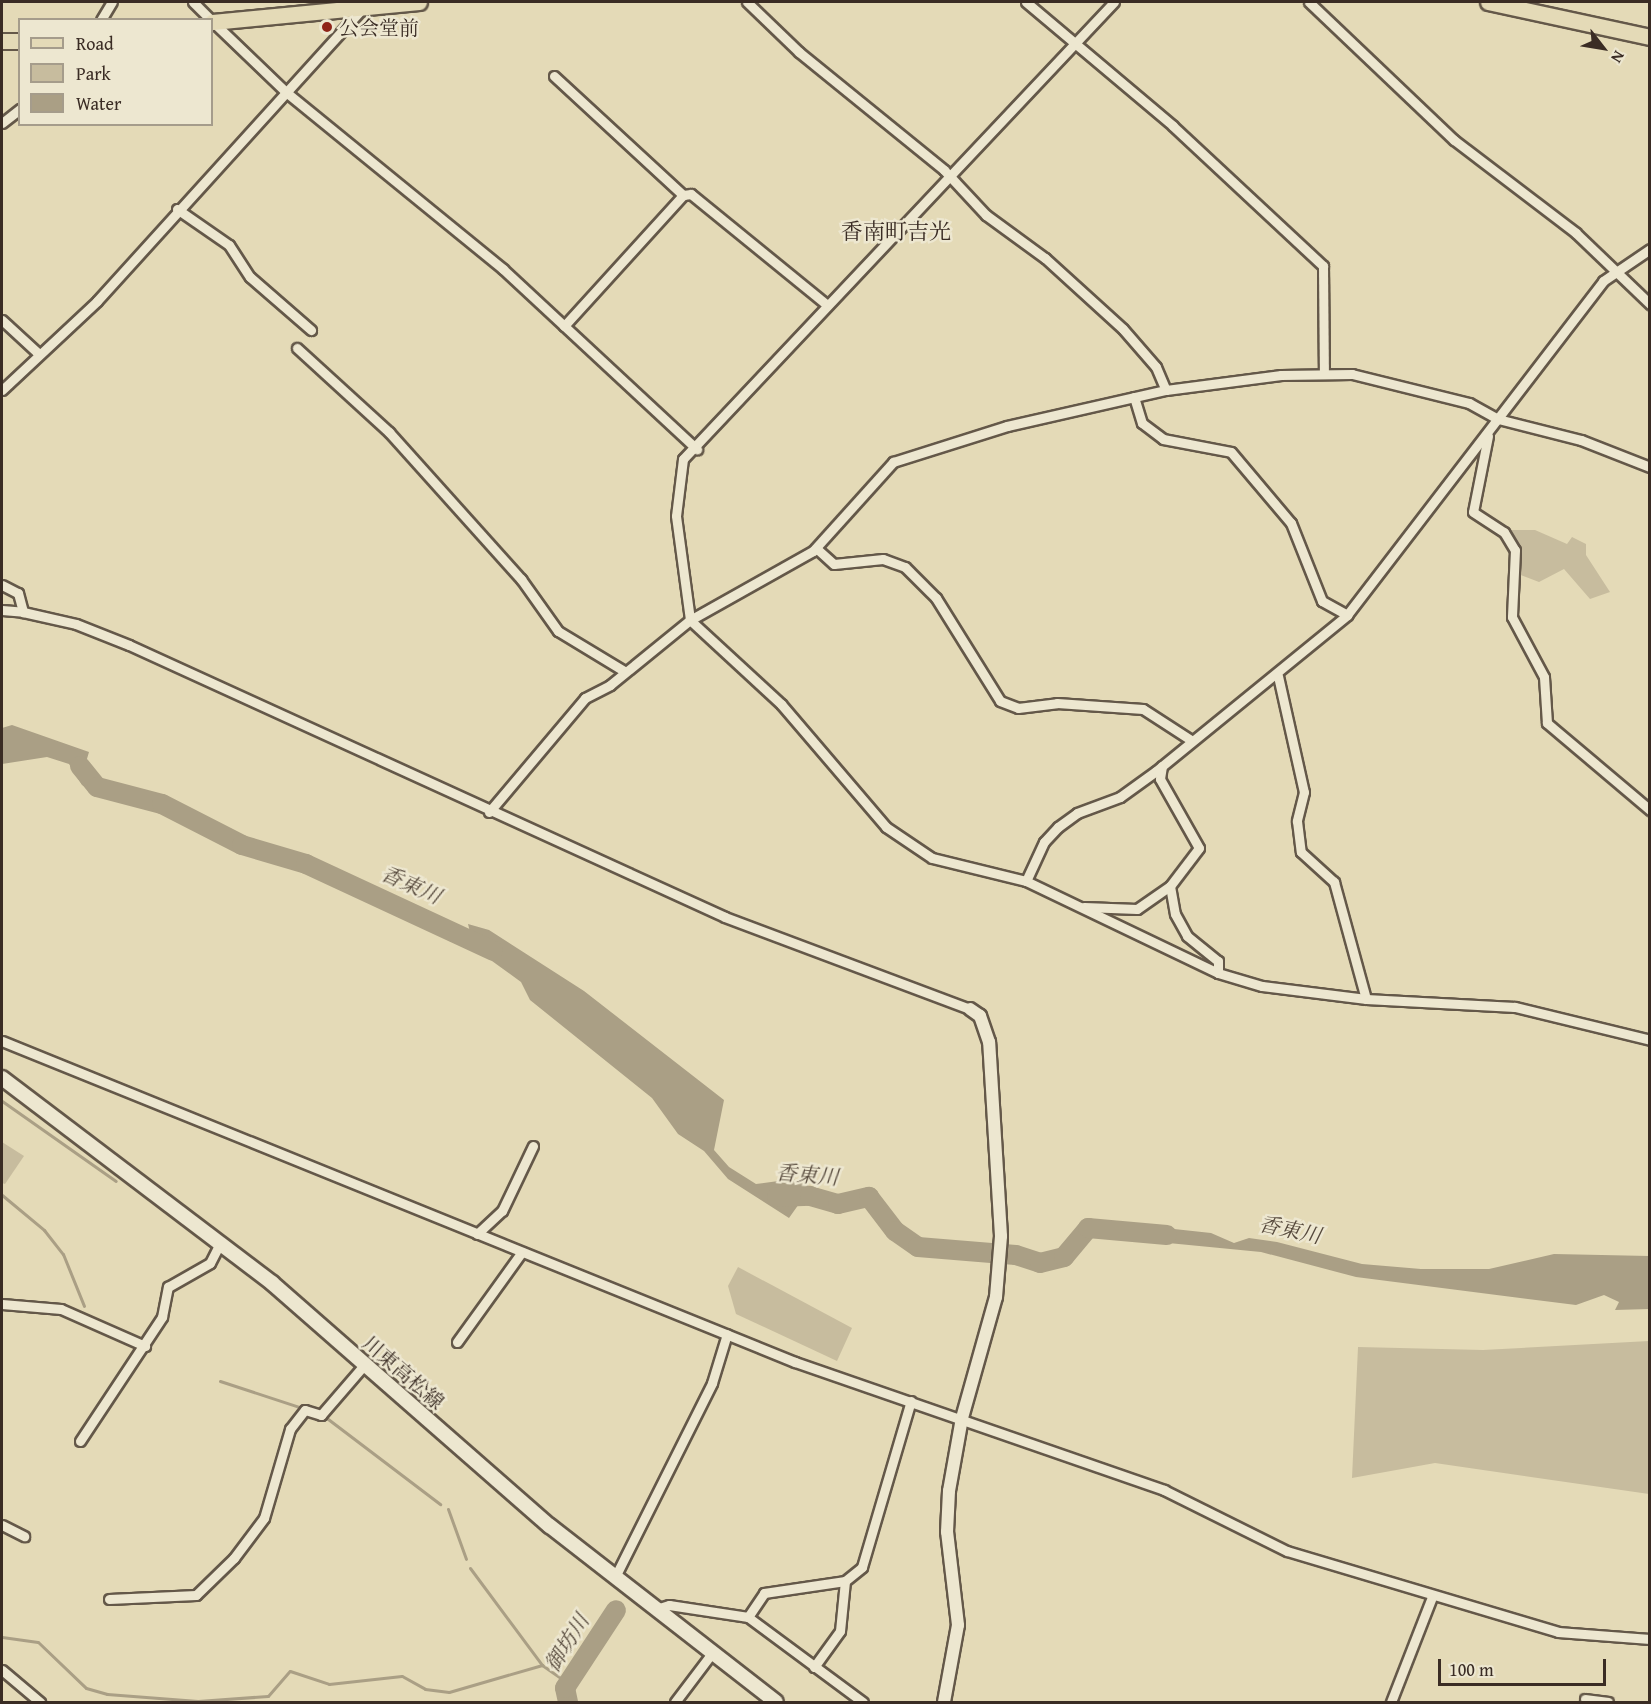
<!DOCTYPE html>
<meta charset="utf-8">
<style>
body{margin:0}
#map{position:relative;width:1651px;height:1704px;overflow:hidden;background:#e4dab7;font-family:"Gentium Book Plus","Noto Serif JP",serif}
div>[style]{position:absolute}
[style*='--x']{left:calc(var(--x)*1px);top:calc(var(--y)*1px);width:calc(var(--w)*1px);rotate:calc(var(--a)*1deg)}
.green>*{inset:0;background:#c7bc9e}
.water>*{inset:0;background:#aa9f85}
.stream>*{height:3px;margin:-1.5px;padding:0 1.5px;transform-origin:1.5px;border-radius:1.5px;background:#aa9f85}
.river>*{height:20px;margin:-10px;padding:0 10px;transform-origin:10px;border-radius:10px;background:#aa9f85}
.roads{filter:drop-shadow(2px 0 #645849) drop-shadow(-2px 0 #645849) drop-shadow(0 2px #645849) drop-shadow(0 -2px #645849)}
.minor>*{height:9px;margin:-4.5px;padding:0 4.5px;transform-origin:4.5px;border-radius:4.5px;background:#ede7d0}
.tertiary>*{height:12px;margin:-6px;padding:0 6px;transform-origin:6px;border-radius:6px;background:#ede7d0}
.secondary>*{height:14px;margin:-7px;padding:0 7px;transform-origin:7px;border-radius:7px;background:#ede7d0}
.primary>*{height:15px;margin:-7.5px;padding:0 7.5px;transform-origin:7.5px;border-radius:7.5px;background:#e4dab7}
.dots>*{width:16px;height:16px;translate:-50% -50%;box-sizing:border-box;border:3px solid #ede7d0;border-radius:50%}
span{translate:-50% -50%;white-space:nowrap;text-align:center;line-height:1.15;-webkit-text-stroke:5px #ede7d0;paint-order:stroke}
.poi-label{font-size:20px;color:#3a2c24}
.left{translate:0 -50%;text-align:left}
.street-label{font-size:20px;color:#3a2c24}
.water-label{font-size:21px;color:#56493c;font-style:italic}
.quarter-label{font-size:22px;color:#3a2c24}
.frame{position:absolute;inset:0;border:3px solid #3a2c24;pointer-events:none}
.legend{position:absolute;left:18px;top:18px;width:195px;height:108px;box-sizing:border-box;background:#ede7d0;border:2px solid #a59c8b;margin:0;padding:8px 10px;list-style:none;font-size:18px;color:#3a2c24}
.legend li{display:flex;align-items:center;gap:12px;height:30px}
.legend b{width:30px;border:2px solid #a59c8b}
.north{position:absolute;left:1573px;top:18px;width:60px;height:60px;-webkit-text-stroke:4px #ede7d0;paint-order:stroke;rotate:121deg;font-size:16px;font-weight:700;line-height:24px;text-align:center;color:#3a2c24}
.north::after{content:'';display:block;margin:auto;width:21px;height:27px;background:#3a2c24;clip-path:polygon(50% 0,100% 100%,50% 72%,0 100%)}
.scale{position:absolute;left:1438px;top:1659px;width:168px;height:27px;box-sizing:border-box;border:3px solid #3a2c24;border-top:0;padding-left:8px;font-size:18px;line-height:21px;white-space:nowrap;color:#3a2c24;-webkit-text-stroke:4px #ede7d0;paint-order:stroke}
</style>
<div id="map">
<div class="green">
<div style="clip-path:polygon(1509px 530px,1535px 530px,1567px 544px,1572px 537px,1586px 544px,1586px 555px,1610px 592px,1590px 599px,1564px 569px,1539px 582px,1518px 574px,1519px 559px)"></div>
<div style="clip-path:polygon(2px 1142px,24px 1156px,5px 1184px,2px 1183px)"></div>
<div style="clip-path:polygon(738px 1267px,852px 1328px,837px 1361px,736px 1314px,728px 1286px)"></div>
<div style="clip-path:polygon(1649px 1341px,1649px 1494px,1435px 1463px,1352px 1478px,1358px 1347px,1483px 1350px)"></div>
</div>
<div class="water">
<div style="clip-path:polygon(12px 725px,89px 752px,84px 769px,98px 783px,95px 792px,82px 785px,69px 764px,47px 757px,2px 764px,2px 728px)"></div>
<div style="clip-path:polygon(468px 924px,489px 930px,584px 991px,724px 1100px,714px 1150px,729px 1167px,756px 1184px,793px 1179px,811px 1187px,789px 1218px,728px 1179px,704px 1151px,678px 1134px,652px 1098px,530px 1000px,521px 982px,474px 948px)"></div>
<div style="clip-path:polygon(1137px 1225px,1211px 1233px,1234px 1243px,1249px 1238px,1277px 1242px,1362px 1264px,1421px 1269px,1489px 1269px,1554px 1254px,1649px 1256px,1649px 1309px,1615px 1310px,1619px 1302px,1604px 1295px,1576px 1305px,1356px 1277px,1261px 1252px,1158px 1242px,1142px 1237px)"></div>
</div>
<div class="stream">
<div style="--x:2;--y:1101;--w:139;--a:35.1"></div>
<div style="--x:2;--y:1195;--w:55;--a:39.8"></div>
<div style="--x:44;--y:1230;--w:31;--a:52"></div>
<div style="--x:63;--y:1254;--w:56;--a:68"></div>
<div style="--x:220;--y:1381;--w:83;--a:18.2"></div>
<div style="--x:324;--y:1416;--w:146;--a:37.2"></div>
<div style="--x:448;--y:1509;--w:53;--a:70.2"></div>
<div style="--x:470;--y:1568;--w:121;--a:53.4"></div>
<div style="--x:2;--y:1637;--w:36;--a:8"></div>
<div style="--x:38;--y:1642;--w:66;--a:43.8"></div>
<div style="--x:86;--y:1688;--w:22;--a:16"></div>
<div style="--x:107;--y:1694;--w:91;--a:4.4"></div>
<div style="--x:198;--y:1701;--w:70;--a:-4.1"></div>
<div style="--x:268;--y:1696;--w:33;--a:-49"></div>
<div style="--x:290;--y:1671;--w:41;--a:18.4"></div>
<div style="--x:329;--y:1684;--w:73;--a:-6.3"></div>
<div style="--x:402;--y:1676;--w:26;--a:29"></div>
<div style="--x:425;--y:1689;--w:24;--a:7"></div>
<div style="--x:449;--y:1692;--w:97;--a:-16.2"></div>
<div style="--x:542;--y:1665;--w:32;--a:35"></div>
<div style="--x:2;--y:1677;--w:40;--a:39"></div>
</div>
<div class="river">
<div style="--x:80;--y:766;--w:27;--a:51"></div>
<div style="--x:97;--y:787;--w:67;--a:14.7"></div>
<div style="--x:162;--y:804;--w:90;--a:27.1"></div>
<div style="--x:242;--y:845;--w:67;--a:16.5"></div>
<div style="--x:306;--y:864;--w:206;--a:24.9"></div>
<div style="--x:777;--y:1197;--w:33;--a:-2"></div>
<div style="--x:810;--y:1196;--w:29;--a:16"></div>
<div style="--x:838;--y:1204;--w:32;--a:-13"></div>
<div style="--x:869;--y:1197;--w:43;--a:52.6"></div>
<div style="--x:895;--y:1231;--w:28;--a:35"></div>
<div style="--x:918;--y:1247;--w:98;--a:4.7"></div>
<div style="--x:1016;--y:1255;--w:25;--a:18"></div>
<div style="--x:1040;--y:1263;--w:25;--a:-14"></div>
<div style="--x:1064;--y:1257;--w:38;--a:-50"></div>
<div style="--x:1088;--y:1228;--w:79;--a:5.1"></div>
<div style="--x:568;--y:1702;--w:14;--a:-102"></div>
<div style="--x:565;--y:1688;--w:93;--a:-56.8"></div>
</div>
<div class="roads">
<div class="minor">
<div style="--x:193;--y:2;--w:25;--a:45"></div>
<div style="--x:747;--y:2;--w:72;--a:43.9"></div>
<div style="--x:799;--y:52;--w:187;--a:39.1"></div>
<div style="--x:944;--y:170;--w:62;--a:47"></div>
<div style="--x:986;--y:215;--w:73;--a:36.1"></div>
<div style="--x:1045;--y:258;--w:105;--a:42.3"></div>
<div style="--x:1123;--y:329;--w:50;--a:49"></div>
<div style="--x:1156;--y:367;--w:25;--a:67"></div>
<div style="--x:1026;--y:2;--w:192;--a:40.1"></div>
<div style="--x:1173;--y:126;--w:205;--a:43"></div>
<div style="--x:1323;--y:266;--w:106;--a:89.5"></div>
<div style="--x:1114;--y:2;--w:628;--a:133.32"></div>
<div style="--x:683;--y:459;--w:57;--a:97"></div>
<div style="--x:676;--y:516;--w:105;--a:82.3"></div>
<div style="--x:690;--y:620;--w:124;--a:42.7"></div>
<div style="--x:781;--y:704;--w:162;--a:49.5"></div>
<div style="--x:886;--y:827;--w:55;--a:34"></div>
<div style="--x:932;--y:858;--w:97;--a:13.7"></div>
<div style="--x:1026;--y:881;--w:213;--a:25.6"></div>
<div style="--x:1218;--y:973;--w:46;--a:16.5"></div>
<div style="--x:1262;--y:986;--w:105;--a:7.1"></div>
<div style="--x:1366;--y:999;--w:149;--a:3.1"></div>
<div style="--x:1515;--y:1007;--w:139;--a:13.7"></div>
<div style="--x:1309;--y:2;--w:200;--a:43.6"></div>
<div style="--x:1454;--y:140;--w:153;--a:37.3"></div>
<div style="--x:1576;--y:233;--w:103;--a:43.8"></div>
<div style="--x:101;--y:20;--w:21;--a:-59"></div>
<div style="--x:213;--y:22;--w:101;--a:43.8"></div>
<div style="--x:286;--y:92;--w:280;--a:39.2"></div>
<div style="--x:503;--y:269;--w:265;--a:42.9"></div>
<div style="--x:554;--y:76;--w:176;--a:42.7"></div>
<div style="--x:2;--y:123;--w:23;--a:-38"></div>
<div style="--x:177;--y:209;--w:63;--a:34.7"></div>
<div style="--x:229;--y:245;--w:38;--a:57"></div>
<div style="--x:250;--y:277;--w:81;--a:41"></div>
<div style="--x:2;--y:320;--w:50;--a:42.6"></div>
<div style="--x:564;--y:326;--w:177;--a:-47.7"></div>
<div style="--x:683;--y:195;--w:8;--a:-7"></div>
<div style="--x:691;--y:194;--w:174;--a:39.2"></div>
<div style="--x:297;--y:348;--w:125;--a:42.4"></div>
<div style="--x:389;--y:432;--w:198;--a:48.1"></div>
<div style="--x:521;--y:579;--w:64;--a:54.6"></div>
<div style="--x:558;--y:631;--w:77;--a:31.2"></div>
<div style="--x:2;--y:390;--w:130;--a:-43.1"></div>
<div style="--x:97;--y:301;--w:396;--a:-47.8"></div>
<div style="--x:1134;--y:397;--w:27;--a:73"></div>
<div style="--x:1142;--y:423;--w:26;--a:37"></div>
<div style="--x:1163;--y:439;--w:69;--a:10.8"></div>
<div style="--x:1231;--y:452;--w:93;--a:49.8"></div>
<div style="--x:1291;--y:523;--w:84;--a:68.3"></div>
<div style="--x:1322;--y:601;--w:29;--a:29"></div>
<div style="--x:1488;--y:436;--w:77;--a:101.2"></div>
<div style="--x:1473;--y:512;--w:37;--a:33"></div>
<div style="--x:1504;--y:532;--w:21;--a:59"></div>
<div style="--x:1515;--y:550;--w:67;--a:92.6"></div>
<div style="--x:1512;--y:617;--w:68;--a:61.9"></div>
<div style="--x:1544;--y:677;--w:46;--a:86.3"></div>
<div style="--x:1547;--y:723;--w:135;--a:40.2"></div>
<div style="--x:816;--y:548;--w:24;--a:42"></div>
<div style="--x:834;--y:564;--w:49;--a:-5.8"></div>
<div style="--x:883;--y:559;--w:23;--a:20"></div>
<div style="--x:905;--y:567;--w:44;--a:45"></div>
<div style="--x:936;--y:598;--w:121;--a:58.1"></div>
<div style="--x:1000;--y:701;--w:19;--a:21"></div>
<div style="--x:1018;--y:708;--w:39;--a:-7"></div>
<div style="--x:1057;--y:703;--w:86;--a:4"></div>
<div style="--x:1143;--y:709;--w:57;--a:32.9"></div>
<div style="--x:2;--y:585;--w:18;--a:27"></div>
<div style="--x:18;--y:593;--w:20;--a:75"></div>
<div style="--x:23;--y:612;--w:54;--a:12.8"></div>
<div style="--x:76;--y:624;--w:57;--a:21.6"></div>
<div style="--x:129;--y:645;--w:655;--a:24.53"></div>
<div style="--x:725;--y:917;--w:262;--a:20.6"></div>
<div style="--x:2;--y:610;--w:21;--a:5"></div>
<div style="--x:1278;--y:676;--w:119;--a:77.4"></div>
<div style="--x:1304;--y:792;--w:30;--a:104"></div>
<div style="--x:1297;--y:821;--w:31;--a:83"></div>
<div style="--x:1301;--y:852;--w:45;--a:42.3"></div>
<div style="--x:1334;--y:882;--w:121;--a:74.7"></div>
<div style="--x:1162;--y:766;--w:13;--a:99"></div>
<div style="--x:1160;--y:779;--w:79;--a:60.5"></div>
<div style="--x:1199;--y:848;--w:48;--a:127.3"></div>
<div style="--x:1170;--y:886;--w:28;--a:80"></div>
<div style="--x:1175;--y:914;--w:25;--a:61"></div>
<div style="--x:1187;--y:936;--w:40;--a:39"></div>
<div style="--x:1218;--y:961;--w:12;--a:90"></div>
<div style="--x:489;--y:812;--w:149;--a:-49.9"></div>
<div style="--x:585;--y:698;--w:28;--a:-27"></div>
<div style="--x:610;--y:685;--w:103;--a:-39.1"></div>
<div style="--x:690;--y:620;--w:141;--a:-29.3"></div>
<div style="--x:813;--y:551;--w:120;--a:-48"></div>
<div style="--x:893;--y:462;--w:120;--a:-17.5"></div>
<div style="--x:1007;--y:426;--w:163;--a:-12.8"></div>
<div style="--x:1166;--y:390;--w:116;--a:-7.4"></div>
<div style="--x:1281;--y:375;--w:71;--a:-0.8"></div>
<div style="--x:1352;--y:374;--w:121;--a:13.9"></div>
<div style="--x:1469;--y:403;--w:33;--a:29"></div>
<div style="--x:1498;--y:419;--w:86;--a:14.2"></div>
<div style="--x:1581;--y:440;--w:74;--a:21.4"></div>
<div style="--x:1026;--y:881;--w:43;--a:-65.2"></div>
<div style="--x:1044;--y:842;--w:21;--a:-47"></div>
<div style="--x:1058;--y:827;--w:24;--a:-36"></div>
<div style="--x:1077;--y:813;--w:46;--a:-20.4"></div>
<div style="--x:1120;--y:797;--w:44;--a:-35.8"></div>
<div style="--x:1156;--y:771;--w:247;--a:-39.2"></div>
<div style="--x:1347;--y:615;--w:421;--a:-52.5"></div>
<div style="--x:1603;--y:281;--w:57;--a:-34.2"></div>
<div style="--x:1084;--y:907;--w:53;--a:2.2"></div>
<div style="--x:1137;--y:909;--w:40;--a:-34.9"></div>
<div style="--x:2;--y:1041;--w:856;--a:22.04"></div>
<div style="--x:795;--y:1362;--w:391;--a:19.1"></div>
<div style="--x:1164;--y:1490;--w:137;--a:26.4"></div>
<div style="--x:1287;--y:1551;--w:283;--a:16.6"></div>
<div style="--x:1558;--y:1632;--w:92;--a:4.4"></div>
<div style="--x:477;--y:1234;--w:34;--a:-43"></div>
<div style="--x:502;--y:1211;--w:72;--a:-64.5"></div>
<div style="--x:2;--y:1304;--w:59;--a:4.8"></div>
<div style="--x:61;--y:1309;--w:92;--a:23.8"></div>
<div style="--x:457;--y:1342;--w:111;--a:-54.2"></div>
<div style="--x:80;--y:1441;--w:149;--a:-56.5"></div>
<div style="--x:162;--y:1317;--w:31;--a:-79"></div>
<div style="--x:168;--y:1287;--w:48;--a:-29.7"></div>
<div style="--x:210;--y:1263;--w:22;--a:-63"></div>
<div style="--x:2;--y:1525;--w:25;--a:27"></div>
<div style="--x:615;--y:1577;--w:217;--a:-63.4"></div>
<div style="--x:712;--y:1383;--w:51;--a:-73"></div>
<div style="--x:109;--y:1599;--w:87;--a:-2.6"></div>
<div style="--x:196;--y:1595;--w:53;--a:-44.2"></div>
<div style="--x:234;--y:1558;--w:50;--a:-53.1"></div>
<div style="--x:264;--y:1518;--w:93;--a:-73.7"></div>
<div style="--x:290;--y:1429;--w:24;--a:-52"></div>
<div style="--x:305;--y:1410;--w:17;--a:17"></div>
<div style="--x:321;--y:1415;--w:67;--a:-49.2"></div>
<div style="--x:656;--y:1609;--w:14;--a:-17"></div>
<div style="--x:669;--y:1605;--w:80;--a:8.6"></div>
<div style="--x:748;--y:1617;--w:143;--a:36.5"></div>
<div style="--x:748;--y:1617;--w:29;--a:-56"></div>
<div style="--x:764;--y:1593;--w:82;--a:-8.4"></div>
<div style="--x:845;--y:1581;--w:22;--a:-39"></div>
<div style="--x:862;--y:1567;--w:173;--a:-73.6"></div>
<div style="--x:814;--y:1667;--w:44;--a:-54.2"></div>
<div style="--x:840;--y:1631;--w:50;--a:-84.3"></div>
<div style="--x:2;--y:1670;--w:50;--a:40.1"></div>
<div style="--x:1585;--y:1699;--w:23;--a:7"></div>
<div style="--x:675;--y:1702;--w:61;--a:-52.9"></div>
<div style="--x:1391;--y:1702;--w:113;--a:-68.7"></div>
</div>
<div class="tertiary">
<div style="--x:944;--y:1702;--w:78;--a:-79.7"></div>
<div style="--x:958;--y:1625;--w:94;--a:-96.7"></div>
<div style="--x:947;--y:1532;--w:41;--a:-87.2"></div>
<div style="--x:949;--y:1491;--w:74;--a:-79.9"></div>
<div style="--x:962;--y:1418;--w:126;--a:-74.3"></div>
<div style="--x:996;--y:1297;--w:61;--a:-85.3"></div>
<div style="--x:1001;--y:1236;--w:194;--a:-93.5"></div>
<div style="--x:989;--y:1042;--w:28;--a:-109"></div>
<div style="--x:980;--y:1016;--w:12;--a:-145"></div>
</div>
<div class="secondary">
<div style="--x:2;--y:1078;--w:339;--a:37.2"></div>
<div style="--x:272;--y:1283;--w:369;--a:41.2"></div>
<div style="--x:550;--y:1526;--w:286;--a:37.9"></div>
</div>
<div class="primary">
<div style="--x:1488;--y:2;--w:166;--a:12.2"></div>
<div style="--x:212;--y:22;--w:208;--a:-5.5"></div>
<div style="--x:2;--y:41;--w:18;--a:0"></div>
</div>
</div>
<div class="dots">
<div style="left:327px;top:27px;background:#8f2418"></div>
</div>
<div class="poi-label">
<span class="left" style="left:339px;top:27px">公会堂前</span>
</div>
<div class="street-label">
<span style="left:404px;top:1372px;rotate:41deg">川東高松線</span>
</div>
<div class="water-label">
<span style="left:411px;top:885px;rotate:24deg">香東川</span>
<span style="left:807px;top:1175px;rotate:5deg">香東川</span>
<span style="left:1290px;top:1230px;rotate:12deg">香東川</span>
<span style="left:567px;top:1643px;rotate:-58deg">御坊川</span>
</div>
<div class="quarter-label">
<span style="left:896px;top:232px">香南町吉光</span>
</div>
<div class="frame"></div>
<ul class="legend">
<li><b style="height:8px;background:#e4dab7"></b>Road</li>
<li><b style="height:16px;background:#c7bc9e"></b>Park</li>
<li><b style="height:16px;background:#aa9f85"></b>Water</li>
</ul>
<div class="north">N</div>
<div class="scale">100 m</div>
</div>
